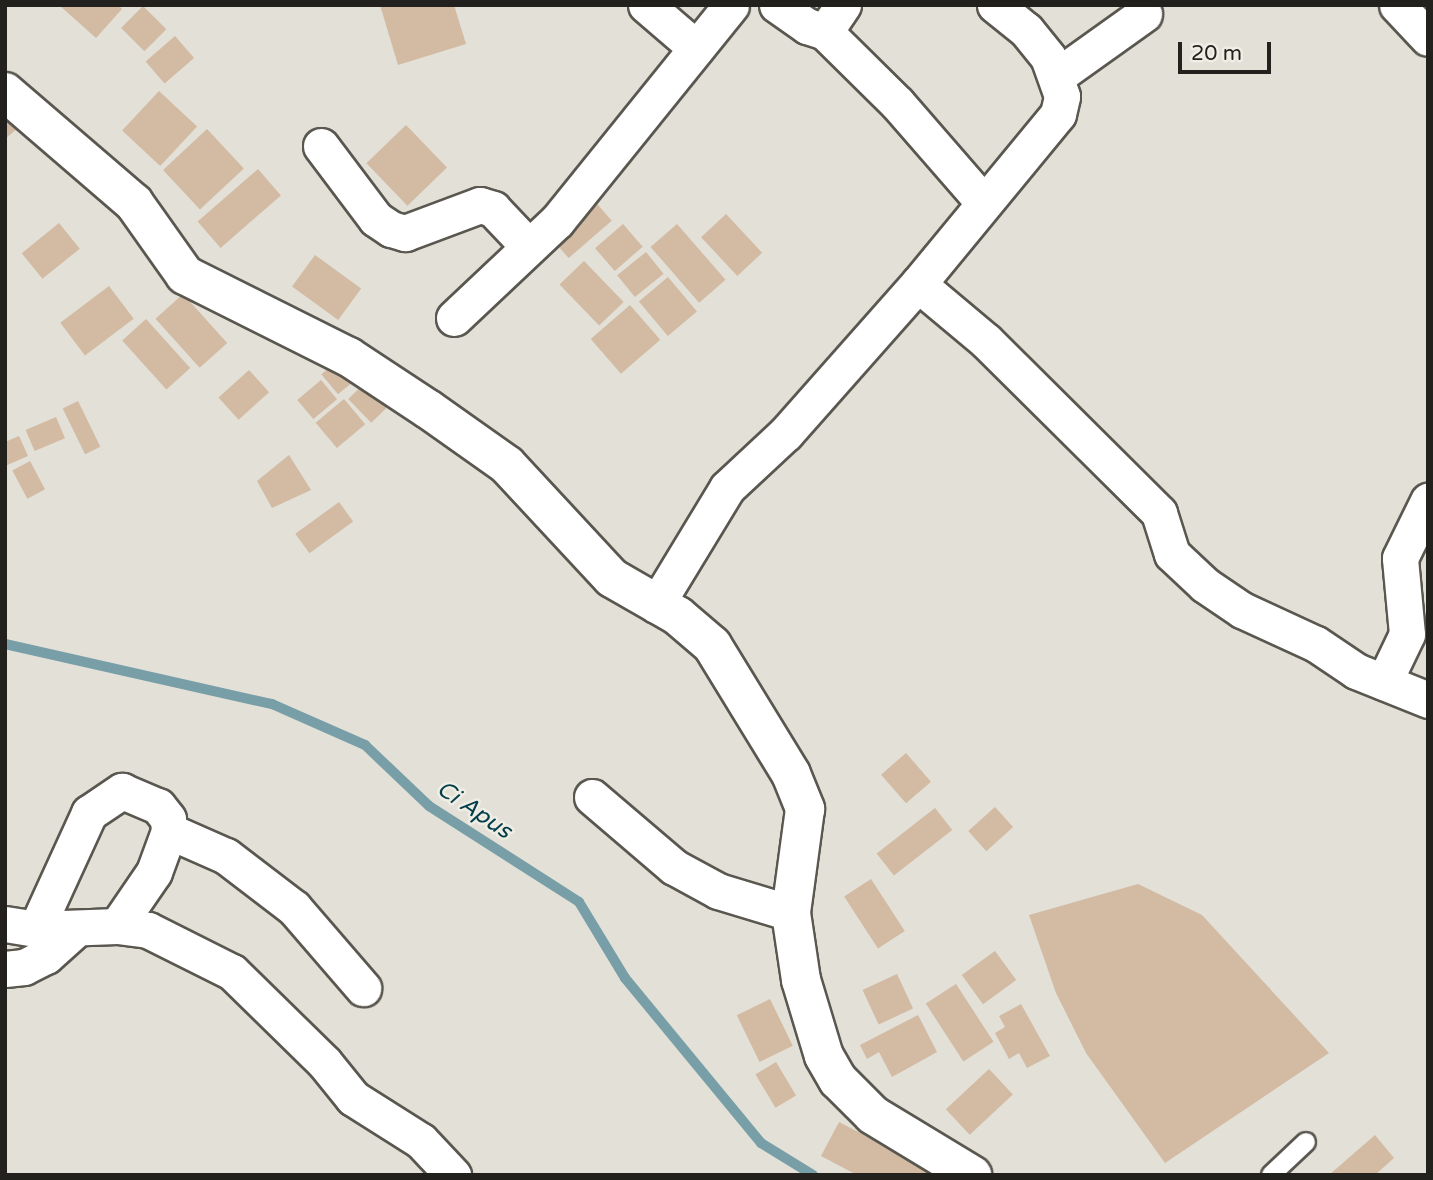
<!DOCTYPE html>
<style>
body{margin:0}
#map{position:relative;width:1433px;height:1180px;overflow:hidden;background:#e2e0d7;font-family:"Varela Round",sans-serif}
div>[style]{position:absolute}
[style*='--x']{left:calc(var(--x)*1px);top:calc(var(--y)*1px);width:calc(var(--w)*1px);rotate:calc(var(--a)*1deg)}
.stream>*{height:10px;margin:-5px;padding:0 5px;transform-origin:5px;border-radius:5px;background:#789ea7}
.building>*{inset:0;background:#d3baa2;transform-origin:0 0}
.roads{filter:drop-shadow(2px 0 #59574f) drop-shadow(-2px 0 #59574f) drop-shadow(0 2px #59574f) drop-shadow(0 -2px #59574f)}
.service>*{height:18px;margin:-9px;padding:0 9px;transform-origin:9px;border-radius:9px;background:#fff}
.minor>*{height:35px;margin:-17.5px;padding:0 17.5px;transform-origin:17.5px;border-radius:17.5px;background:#fff}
.tertiary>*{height:38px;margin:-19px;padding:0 19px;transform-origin:19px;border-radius:19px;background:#fff}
span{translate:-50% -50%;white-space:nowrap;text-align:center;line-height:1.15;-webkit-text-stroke:5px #efede4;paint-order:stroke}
.water-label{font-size:23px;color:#023e4a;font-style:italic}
.frame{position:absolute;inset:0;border:7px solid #22211e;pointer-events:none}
.scale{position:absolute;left:1178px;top:42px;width:93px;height:32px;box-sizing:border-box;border:4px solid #22211e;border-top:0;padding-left:9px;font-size:21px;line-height:24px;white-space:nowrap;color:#22211e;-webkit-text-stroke:5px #efede4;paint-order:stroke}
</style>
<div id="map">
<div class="stream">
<div style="--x:5;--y:644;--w:274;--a:12.7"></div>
<div style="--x:272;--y:704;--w:102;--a:23.8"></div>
<div style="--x:365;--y:745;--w:88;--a:43.6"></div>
<div style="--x:429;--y:806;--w:178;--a:32.6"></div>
<div style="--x:579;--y:902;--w:89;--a:58.8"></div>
<div style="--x:625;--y:978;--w:214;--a:50.5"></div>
<div style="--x:761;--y:1143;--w:61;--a:31.6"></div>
</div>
<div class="building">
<div style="clip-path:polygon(59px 5px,118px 5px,122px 9px,96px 38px)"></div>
<div style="clip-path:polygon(380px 5px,454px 5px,466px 44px,398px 65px)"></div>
<div style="left:143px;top:6px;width:33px;height:31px;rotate:45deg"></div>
<div style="left:175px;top:36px;width:29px;height:39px;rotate:49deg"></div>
<div style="left:159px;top:91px;width:52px;height:54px;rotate:43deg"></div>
<div style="clip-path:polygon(5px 108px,25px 122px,5px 139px)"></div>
<div style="left:406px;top:125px;width:59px;height:55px;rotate:46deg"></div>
<div style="left:207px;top:129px;width:54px;height:60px;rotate:47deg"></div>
<div style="left:258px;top:169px;width:35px;height:80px;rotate:49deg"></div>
<div style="left:592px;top:198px;width:30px;height:57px;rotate:49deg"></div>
<div style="left:726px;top:214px;width:53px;height:34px;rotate:47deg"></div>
<div style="left:59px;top:223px;width:33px;height:48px;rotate:51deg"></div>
<div style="left:623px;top:224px;width:30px;height:37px;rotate:49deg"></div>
<div style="left:677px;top:224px;width:74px;height:35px;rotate:49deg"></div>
<div style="left:646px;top:252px;width:28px;height:37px;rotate:51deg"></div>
<div style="left:315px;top:255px;width:57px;height:39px;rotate:36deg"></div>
<div style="left:584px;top:261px;width:57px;height:34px;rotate:46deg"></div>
<div style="left:668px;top:277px;width:45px;height:38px;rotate:50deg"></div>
<div style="left:109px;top:286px;width:41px;height:61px;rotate:53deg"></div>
<div style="left:183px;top:294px;width:66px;height:37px;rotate:48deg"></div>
<div style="left:630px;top:305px;width:46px;height:52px;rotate:49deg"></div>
<div style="left:146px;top:319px;width:66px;height:32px;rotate:48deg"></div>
<div style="left:342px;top:357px;width:26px;height:27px;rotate:50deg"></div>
<div style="left:249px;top:370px;width:30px;height:41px;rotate:48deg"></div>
<div style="left:372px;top:376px;width:33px;height:33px;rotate:46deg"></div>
<div style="left:321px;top:380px;width:25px;height:31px;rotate:50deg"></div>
<div style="left:344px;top:399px;width:33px;height:37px;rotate:50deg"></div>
<div style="left:78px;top:401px;width:51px;height:17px;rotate:64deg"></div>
<div style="left:56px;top:417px;width:23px;height:33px;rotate:67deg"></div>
<div style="clip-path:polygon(19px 436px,28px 456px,5px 466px,5px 442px)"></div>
<div style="clip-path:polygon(289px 455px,311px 490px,272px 508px,257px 481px)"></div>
<div style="left:30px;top:461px;width:32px;height:20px;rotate:62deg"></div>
<div style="left:339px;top:502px;width:24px;height:54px;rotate:54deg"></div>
<div style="left:906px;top:753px;width:38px;height:33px;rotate:49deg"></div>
<div style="left:995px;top:807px;width:27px;height:36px;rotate:48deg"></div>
<div style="left:935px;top:808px;width:28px;height:74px;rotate:52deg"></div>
<div style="left:871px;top:879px;width:62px;height:32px;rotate:57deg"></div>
<div style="clip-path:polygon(1138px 884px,1202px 915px,1329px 1053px,1165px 1163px,1086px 1053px,1056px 993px,1029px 915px)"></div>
<div style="left:995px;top:951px;width:36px;height:41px;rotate:54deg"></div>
<div style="left:897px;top:974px;width:38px;height:38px;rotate:65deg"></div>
<div style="left:956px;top:984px;width:69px;height:36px;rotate:57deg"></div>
<div style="left:770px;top:999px;width:52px;height:37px;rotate:64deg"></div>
<div style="clip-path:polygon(1021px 1004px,1050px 1056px,1027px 1068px,1019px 1053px,1009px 1059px,995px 1033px,1005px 1027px,999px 1016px)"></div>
<div style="clip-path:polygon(918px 1015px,937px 1052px,892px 1077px,879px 1052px,867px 1059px,860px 1045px)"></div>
<div style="left:776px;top:1062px;width:39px;height:24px;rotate:59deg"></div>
<div style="left:989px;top:1069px;width:35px;height:59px;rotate:47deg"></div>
<div style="clip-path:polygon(839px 1122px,941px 1175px,857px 1175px,821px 1156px)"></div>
<div style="clip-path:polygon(1375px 1135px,1394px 1158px,1375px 1175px,1329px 1175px)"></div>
</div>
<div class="roads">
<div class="service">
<div style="--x:1271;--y:1175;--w:48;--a:-43.3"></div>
</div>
<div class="minor">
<div style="--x:646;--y:5;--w:66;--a:40.7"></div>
<div style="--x:777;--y:5;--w:37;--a:35"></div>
<div style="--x:807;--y:26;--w:19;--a:18"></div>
<div style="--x:843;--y:5;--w:32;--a:124"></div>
<div style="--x:825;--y:32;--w:101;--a:44.6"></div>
<div style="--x:897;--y:103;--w:131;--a:49"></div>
<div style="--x:1397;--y:5;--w:45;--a:46.8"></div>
<div style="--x:1057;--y:76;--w:107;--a:-35.5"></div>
<div style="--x:321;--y:146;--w:91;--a:53"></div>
<div style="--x:376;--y:219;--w:18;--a:34"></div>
<div style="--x:391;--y:229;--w:15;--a:16"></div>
<div style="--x:405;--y:233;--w:80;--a:-20.5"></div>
<div style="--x:480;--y:205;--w:14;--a:17"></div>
<div style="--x:493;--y:209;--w:52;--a:46.5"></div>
<div style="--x:918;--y:284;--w:89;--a:40"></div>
<div style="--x:986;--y:341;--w:244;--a:44.8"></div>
<div style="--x:1159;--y:513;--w:43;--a:72.4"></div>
<div style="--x:1172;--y:554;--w:45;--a:43.2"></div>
<div style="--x:1205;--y:585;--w:45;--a:34"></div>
<div style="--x:1242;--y:610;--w:81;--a:24.7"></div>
<div style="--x:1316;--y:644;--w:48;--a:34"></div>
<div style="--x:1356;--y:671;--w:78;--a:21.9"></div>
<div style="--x:454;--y:318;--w:141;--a:-43.3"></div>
<div style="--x:557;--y:221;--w:277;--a:-51.1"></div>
<div style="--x:656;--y:605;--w:137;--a:-58.7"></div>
<div style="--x:727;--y:488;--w:81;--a:-43"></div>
<div style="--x:786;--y:433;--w:199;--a:-48.5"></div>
<div style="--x:918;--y:284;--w:220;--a:-50.5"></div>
<div style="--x:1058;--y:114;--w:18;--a:-77"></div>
<div style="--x:1062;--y:96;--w:41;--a:-109.7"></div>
<div style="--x:1048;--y:57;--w:35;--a:-129"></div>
<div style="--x:1026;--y:30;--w:40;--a:-141"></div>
<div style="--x:1384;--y:682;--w:53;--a:-64.4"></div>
<div style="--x:1407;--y:634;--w:76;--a:-95.3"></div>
<div style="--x:1400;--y:558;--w:64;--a:-63.8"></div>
<div style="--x:592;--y:797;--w:108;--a:40.5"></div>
<div style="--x:674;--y:867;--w:50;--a:28.6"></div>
<div style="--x:718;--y:891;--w:76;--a:16.8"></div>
<div style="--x:169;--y:831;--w:62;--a:23.7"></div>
<div style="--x:226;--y:856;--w:86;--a:37.4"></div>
<div style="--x:294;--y:908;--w:106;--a:49.2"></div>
<div style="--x:5;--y:924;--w:31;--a:9"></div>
<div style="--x:36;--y:929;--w:128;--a:-65.4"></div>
<div style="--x:89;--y:813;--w:40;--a:-34"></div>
<div style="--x:122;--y:791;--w:39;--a:23"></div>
<div style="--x:158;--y:806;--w:16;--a:52"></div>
<div style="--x:168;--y:819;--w:12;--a:85"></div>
<div style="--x:169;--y:831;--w:44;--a:110.1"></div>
<div style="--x:154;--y:872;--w:65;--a:124.4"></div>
<div style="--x:36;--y:929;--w:81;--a:-2.1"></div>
<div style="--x:117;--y:926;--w:31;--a:7"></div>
<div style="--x:148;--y:930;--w:94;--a:26.6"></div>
<div style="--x:232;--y:972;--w:129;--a:44.4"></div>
<div style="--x:324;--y:1062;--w:46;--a:51.1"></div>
<div style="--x:353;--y:1098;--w:80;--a:32.3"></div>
<div style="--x:421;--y:1141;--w:47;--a:46.7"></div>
<div style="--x:5;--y:969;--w:19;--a:-6"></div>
<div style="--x:24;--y:967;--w:25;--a:-27"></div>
<div style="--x:46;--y:956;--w:39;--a:-42"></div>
</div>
<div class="tertiary">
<div style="--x:5;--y:92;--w:170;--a:40.7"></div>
<div style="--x:134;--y:203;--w:88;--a:54.7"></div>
<div style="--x:185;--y:275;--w:183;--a:26.6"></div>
<div style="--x:349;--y:357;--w:95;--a:33.4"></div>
<div style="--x:428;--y:409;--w:97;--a:35.3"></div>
<div style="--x:507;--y:465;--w:154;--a:47.1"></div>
<div style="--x:612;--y:578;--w:76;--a:29.9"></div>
<div style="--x:678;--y:616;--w:45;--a:40.5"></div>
<div style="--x:712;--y:645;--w:151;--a:58.5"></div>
<div style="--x:791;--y:774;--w:38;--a:68"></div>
<div style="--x:805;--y:809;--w:105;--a:97.7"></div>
<div style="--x:791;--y:913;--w:68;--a:81.5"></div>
<div style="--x:801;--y:980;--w:79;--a:73.2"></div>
<div style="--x:824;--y:1056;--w:28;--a:60"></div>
<div style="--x:838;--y:1080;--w:49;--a:45"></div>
<div style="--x:873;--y:1115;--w:116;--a:31.2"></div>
</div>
</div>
<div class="water-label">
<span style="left:474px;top:810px;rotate:34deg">Ci Apus</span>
</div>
<div class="frame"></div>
<div class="scale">20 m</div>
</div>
